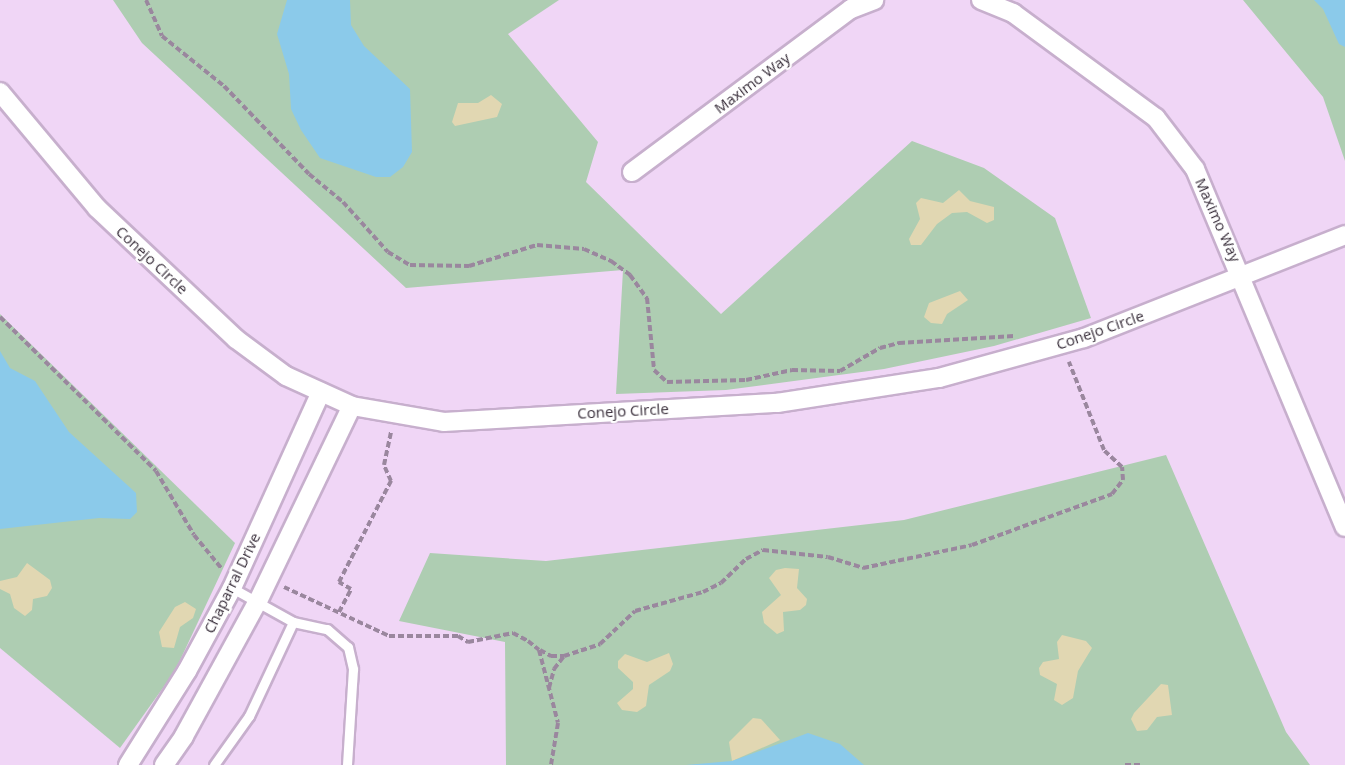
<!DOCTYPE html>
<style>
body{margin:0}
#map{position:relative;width:1345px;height:765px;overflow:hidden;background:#f0d6f6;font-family:"Open Sans",sans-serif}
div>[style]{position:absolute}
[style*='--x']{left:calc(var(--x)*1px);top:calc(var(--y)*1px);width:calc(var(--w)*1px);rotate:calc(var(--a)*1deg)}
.green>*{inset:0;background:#aecdb2}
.sand>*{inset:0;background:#e1d7b2}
.water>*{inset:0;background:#8bcaea}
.path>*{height:4px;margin-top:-2px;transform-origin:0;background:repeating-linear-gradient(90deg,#9a879e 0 6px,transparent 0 9px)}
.roads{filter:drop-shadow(2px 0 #c7afcd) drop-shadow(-2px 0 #c7afcd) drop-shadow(0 2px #c7afcd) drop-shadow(0 -2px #c7afcd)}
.service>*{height:9px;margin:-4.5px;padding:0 4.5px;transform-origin:4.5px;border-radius:4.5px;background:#fff}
.minor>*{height:18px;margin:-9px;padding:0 9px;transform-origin:9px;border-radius:9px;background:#fff}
span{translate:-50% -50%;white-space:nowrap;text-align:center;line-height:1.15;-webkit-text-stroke:4.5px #fff;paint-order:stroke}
.street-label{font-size:15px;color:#392f3b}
</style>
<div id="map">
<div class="green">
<div style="clip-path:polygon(113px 0,559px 0,508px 34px,598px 142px,586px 182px,721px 314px,912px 141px,984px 168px,1055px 218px,1091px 318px,994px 346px,884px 369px,726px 390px,616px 394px,623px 270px,406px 288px,142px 43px)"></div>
<div style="clip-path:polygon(1243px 0,1345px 0,1345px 161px,1323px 97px)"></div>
<div style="clip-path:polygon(0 314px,235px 543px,175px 671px,120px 748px,0 648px)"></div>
<div style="clip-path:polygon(1166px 455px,1286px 732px,1310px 765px,506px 765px,505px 642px,399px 621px,430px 553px,546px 561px,904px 520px)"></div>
</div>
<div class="sand">
<div style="clip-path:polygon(491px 95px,502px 104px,497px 117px,455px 126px,452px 122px,458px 103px,478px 103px)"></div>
<div style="clip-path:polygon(959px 190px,970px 201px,994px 207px,994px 220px,987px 223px,967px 212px,952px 213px,937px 224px,921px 245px,911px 245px,909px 239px,920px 219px,916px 203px,921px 198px,943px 203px)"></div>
<div style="clip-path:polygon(960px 291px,968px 300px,947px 314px,942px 324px,931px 323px,924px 317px,929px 303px)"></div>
<div style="clip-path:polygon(27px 563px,50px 580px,52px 588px,47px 596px,33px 599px,32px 610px,25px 616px,14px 608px,10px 594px,0 589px,0 581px,17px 577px)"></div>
<div style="clip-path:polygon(785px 568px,799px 569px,797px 588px,807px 599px,806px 605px,800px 610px,783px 612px,784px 631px,777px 634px,764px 623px,762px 612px,781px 595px,769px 578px,776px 570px)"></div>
<div style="clip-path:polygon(185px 602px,196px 609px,193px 618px,180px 627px,174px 648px,162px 647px,159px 632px,175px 607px)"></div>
<div style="clip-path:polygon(1062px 635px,1086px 641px,1092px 648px,1078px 671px,1073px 698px,1062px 705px,1054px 700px,1057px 684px,1040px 675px,1039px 668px,1043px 662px,1059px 659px,1057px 642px)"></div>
<div style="clip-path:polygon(669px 653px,673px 664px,670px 671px,649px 685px,646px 706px,637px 712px,622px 710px,617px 703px,633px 689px,633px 682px,618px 668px,618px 661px,625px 654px,647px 662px)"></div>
<div style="clip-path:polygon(1161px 684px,1168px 685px,1172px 715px,1157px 717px,1147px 730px,1137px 731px,1131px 719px,1134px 713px)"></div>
<div style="clip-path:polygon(753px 718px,761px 719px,780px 740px,732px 761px,729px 742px)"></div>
</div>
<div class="water">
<div style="clip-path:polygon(287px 0,350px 0,351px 25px,364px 46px,410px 89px,412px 152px,403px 167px,390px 177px,376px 177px,320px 158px,301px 130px,291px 109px,289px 74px,277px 34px)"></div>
<div style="clip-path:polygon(1314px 0,1345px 0,1345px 47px,1339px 44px,1323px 9px)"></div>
<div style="clip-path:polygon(0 351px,10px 368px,35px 381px,69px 432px,136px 493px,137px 512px,130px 519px,99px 518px,0 529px)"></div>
<div style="clip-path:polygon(808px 733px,840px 744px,864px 765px,686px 765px,732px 761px)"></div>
</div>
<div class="path">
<div style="--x:146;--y:0;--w:39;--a:66"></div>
<div style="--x:162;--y:36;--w:80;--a:38.9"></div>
<div style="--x:224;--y:86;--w:122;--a:46"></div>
<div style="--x:309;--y:174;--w:44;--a:39.5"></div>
<div style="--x:343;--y:202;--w:67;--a:48"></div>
<div style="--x:388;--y:252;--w:26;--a:31"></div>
<div style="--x:410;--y:265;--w:59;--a:1"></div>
<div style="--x:469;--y:266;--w:71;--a:-17.2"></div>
<div style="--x:537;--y:245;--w:47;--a:4.9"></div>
<div style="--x:584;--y:249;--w:30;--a:24"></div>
<div style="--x:611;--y:261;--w:24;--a:36"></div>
<div style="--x:630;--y:275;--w:29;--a:54"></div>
<div style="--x:647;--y:298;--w:72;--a:84.4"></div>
<div style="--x:654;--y:370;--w:18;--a:43"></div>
<div style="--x:667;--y:382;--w:79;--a:-1.5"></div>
<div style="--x:746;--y:380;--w:47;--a:-12.3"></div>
<div style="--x:792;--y:370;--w:48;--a:1.2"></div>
<div style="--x:840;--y:371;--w:46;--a:-29.9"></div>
<div style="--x:880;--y:348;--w:20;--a:-15"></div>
<div style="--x:899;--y:343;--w:115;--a:-3.5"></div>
<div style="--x:0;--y:317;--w:219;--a:44.6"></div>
<div style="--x:156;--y:471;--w:74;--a:59.3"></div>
<div style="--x:194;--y:535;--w:44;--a:50.5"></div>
<div style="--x:284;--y:587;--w:116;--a:25"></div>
<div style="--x:389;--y:636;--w:69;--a:0"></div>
<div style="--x:458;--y:636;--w:12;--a:31"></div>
<div style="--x:468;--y:642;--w:46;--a:-11.3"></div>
<div style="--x:513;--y:633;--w:17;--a:28"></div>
<div style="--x:528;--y:641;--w:14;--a:39"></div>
<div style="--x:539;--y:650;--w:75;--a:75.4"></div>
<div style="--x:558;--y:723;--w:43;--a:99.5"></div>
<div style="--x:339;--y:612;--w:26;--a:-62"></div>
<div style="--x:351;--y:589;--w:14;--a:-150"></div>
<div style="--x:339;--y:582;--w:114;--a:-62.8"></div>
<div style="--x:391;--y:481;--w:17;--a:-114"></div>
<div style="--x:384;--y:465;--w:34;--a:-78"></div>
<div style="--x:540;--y:650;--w:13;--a:29"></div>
<div style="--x:551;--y:656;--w:13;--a:0"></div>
<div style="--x:549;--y:688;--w:20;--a:-75"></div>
<div style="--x:554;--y:669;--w:16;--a:-52"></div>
<div style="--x:564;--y:656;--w:38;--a:-18"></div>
<div style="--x:600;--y:644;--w:48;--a:-43.3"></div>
<div style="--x:635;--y:611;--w:71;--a:-15.6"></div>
<div style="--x:703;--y:592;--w:20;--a:-27"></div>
<div style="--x:721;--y:583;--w:35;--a:-44"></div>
<div style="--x:746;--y:559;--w:19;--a:-28"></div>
<div style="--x:763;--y:550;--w:65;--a:6.1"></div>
<div style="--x:828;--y:557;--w:37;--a:17"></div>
<div style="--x:863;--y:568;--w:111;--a:-11.9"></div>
<div style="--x:972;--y:545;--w:149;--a:-20"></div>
<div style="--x:1112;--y:494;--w:18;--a:-52"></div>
<div style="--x:1123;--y:480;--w:13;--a:-94"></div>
<div style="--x:1122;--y:467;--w:25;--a:-137"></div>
<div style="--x:1104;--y:450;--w:95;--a:-111.7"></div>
<div style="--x:1125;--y:765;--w:17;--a:0"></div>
</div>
<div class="roads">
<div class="service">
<div style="--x:232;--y:588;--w:70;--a:29.1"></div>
<div style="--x:293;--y:622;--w:35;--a:12"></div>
<div style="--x:327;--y:629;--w:28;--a:41"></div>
<div style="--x:348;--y:647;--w:23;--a:77"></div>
<div style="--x:353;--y:669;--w:96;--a:93.6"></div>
<div style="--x:214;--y:765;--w:60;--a:-54.5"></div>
<div style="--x:249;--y:716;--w:104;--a:-64.9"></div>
</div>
<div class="minor">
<div style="--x:981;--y:0;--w:35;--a:22"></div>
<div style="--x:1013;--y:13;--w:177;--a:36.3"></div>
<div style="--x:1156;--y:118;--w:64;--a:52.6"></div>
<div style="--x:1195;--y:169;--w:388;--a:67.3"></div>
<div style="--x:0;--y:92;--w:151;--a:50.1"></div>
<div style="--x:97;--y:208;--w:191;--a:43.3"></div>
<div style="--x:236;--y:339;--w:62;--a:36.5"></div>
<div style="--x:286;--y:376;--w:72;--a:24.4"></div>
<div style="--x:352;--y:406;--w:93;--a:9.9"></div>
<div style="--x:444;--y:422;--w:334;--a:-3.3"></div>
<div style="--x:777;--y:403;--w:164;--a:-8.8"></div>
<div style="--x:939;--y:378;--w:150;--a:-15.4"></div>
<div style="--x:1084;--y:338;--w:281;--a:-21.5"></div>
<div style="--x:632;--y:172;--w:273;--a:-36.7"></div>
<div style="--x:851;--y:9;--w:25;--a:-21"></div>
<div style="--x:128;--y:765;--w:111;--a:-57.9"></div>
<div style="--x:187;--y:671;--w:94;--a:-61.5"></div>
<div style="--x:232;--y:588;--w:215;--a:-65.6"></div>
<div style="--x:164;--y:765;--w:35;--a:-55"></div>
<div style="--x:184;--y:736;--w:154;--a:-61.3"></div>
<div style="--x:258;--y:601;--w:216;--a:-64.3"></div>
</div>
</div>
<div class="street-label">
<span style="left:752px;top:83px;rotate:-37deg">Maximo Way</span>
<span style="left:1218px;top:220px;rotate:66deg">Maximo Way</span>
<span style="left:152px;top:260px;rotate:43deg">Conejo Circle</span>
<span style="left:1100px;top:330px;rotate:-19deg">Conejo Circle</span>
<span style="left:623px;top:411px;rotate:-3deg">Conejo Circle</span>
<span style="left:232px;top:583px;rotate:-64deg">Chaparral Drive</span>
</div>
</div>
